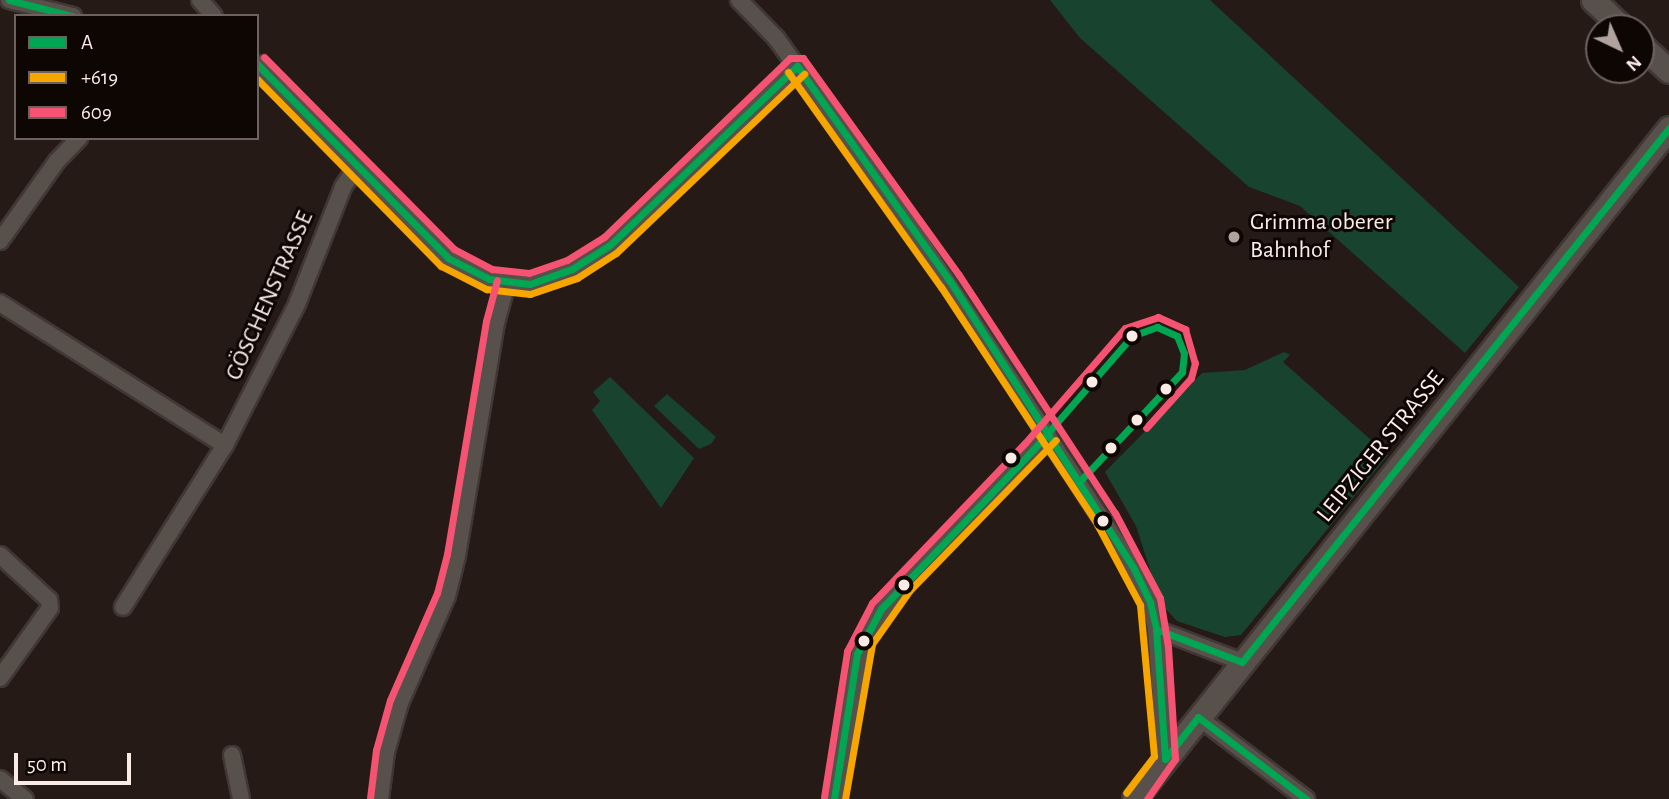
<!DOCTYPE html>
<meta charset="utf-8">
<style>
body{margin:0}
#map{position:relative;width:1669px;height:799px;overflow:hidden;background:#251a15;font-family:"Alegreya Sans",sans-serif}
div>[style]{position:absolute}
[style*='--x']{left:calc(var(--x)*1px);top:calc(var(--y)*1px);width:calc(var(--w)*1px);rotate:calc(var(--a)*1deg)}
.green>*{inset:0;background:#18432f}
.roads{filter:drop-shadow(2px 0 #413734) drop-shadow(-2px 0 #413734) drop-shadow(0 2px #413734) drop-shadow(0 -2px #413734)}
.street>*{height:16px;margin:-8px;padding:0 8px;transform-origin:8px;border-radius:8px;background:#58504b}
.secondary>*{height:23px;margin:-11.5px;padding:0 11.5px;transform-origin:11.5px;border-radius:11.5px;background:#58504b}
.bus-1>*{height:7px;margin:-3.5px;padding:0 3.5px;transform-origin:3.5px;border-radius:3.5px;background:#00a651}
.bus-2>*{height:7px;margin:-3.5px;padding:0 3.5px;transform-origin:3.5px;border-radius:3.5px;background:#f7a600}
.bus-3>*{height:7px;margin:-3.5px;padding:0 3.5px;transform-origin:3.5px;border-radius:3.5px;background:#f65372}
.dots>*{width:19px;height:19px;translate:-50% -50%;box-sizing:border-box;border:4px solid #0e0603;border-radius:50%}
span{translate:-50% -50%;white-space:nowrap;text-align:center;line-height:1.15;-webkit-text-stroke:6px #0e0603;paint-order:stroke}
.poi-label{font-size:24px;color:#fbebe5}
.left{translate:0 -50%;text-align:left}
.street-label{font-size:24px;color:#fbebe5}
.legend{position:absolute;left:14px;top:14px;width:245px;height:126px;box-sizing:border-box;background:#0e0603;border:2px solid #6d625d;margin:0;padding:9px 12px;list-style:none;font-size:21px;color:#fbebe5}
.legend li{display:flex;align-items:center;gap:14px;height:35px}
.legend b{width:35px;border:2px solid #6d625d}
.north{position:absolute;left:1585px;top:14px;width:70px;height:70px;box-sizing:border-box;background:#0e0603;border:2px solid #6d625d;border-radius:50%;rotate:136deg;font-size:19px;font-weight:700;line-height:28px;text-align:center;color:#fbebe5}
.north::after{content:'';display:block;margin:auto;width:24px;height:32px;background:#b0a29c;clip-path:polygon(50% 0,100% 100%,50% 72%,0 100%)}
.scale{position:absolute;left:14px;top:753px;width:117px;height:32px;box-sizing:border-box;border:4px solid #fbebe5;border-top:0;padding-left:9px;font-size:21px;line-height:24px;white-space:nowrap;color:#fbebe5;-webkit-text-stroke:5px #0e0603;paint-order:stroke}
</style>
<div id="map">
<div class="green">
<div style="clip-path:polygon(1050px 0,1210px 0,1519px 287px,1465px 353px,1300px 206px,1249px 187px,1080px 38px)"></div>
<div style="clip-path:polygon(1284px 352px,1290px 355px,1283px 362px,1388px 455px,1241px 635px,1225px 637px,1177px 621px,1161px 604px,1136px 526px,1105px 472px,1202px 373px,1245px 370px)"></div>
<div style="clip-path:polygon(610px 377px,694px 458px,661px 508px,592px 410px,600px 401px,593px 392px)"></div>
<div style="clip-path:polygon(667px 394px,716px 437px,711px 444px,699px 449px,654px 406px)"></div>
</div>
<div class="roads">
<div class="street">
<div style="--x:9;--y:0;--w:66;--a:14"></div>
<div style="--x:200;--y:0;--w:21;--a:49"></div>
<div style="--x:739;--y:0;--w:53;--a:45.8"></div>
<div style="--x:776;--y:38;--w:210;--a:54.1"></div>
<div style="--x:899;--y:208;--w:429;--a:56.9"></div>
<div style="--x:1133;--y:567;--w:39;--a:64"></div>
<div style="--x:1150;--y:602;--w:28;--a:77"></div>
<div style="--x:1156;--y:629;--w:130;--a:86"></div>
<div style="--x:257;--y:64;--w:272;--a:45.4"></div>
<div style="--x:448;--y:258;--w:46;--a:27.1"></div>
<div style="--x:489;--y:279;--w:41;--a:7"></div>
<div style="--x:530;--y:284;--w:45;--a:-19.7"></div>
<div style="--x:572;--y:269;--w:45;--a:-32.3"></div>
<div style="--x:610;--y:245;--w:259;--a:-43.7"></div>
<div style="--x:0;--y:241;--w:98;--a:-54.5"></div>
<div style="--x:57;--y:161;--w:32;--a:-46"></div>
<div style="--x:0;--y:303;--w:266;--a:32.3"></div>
<div style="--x:0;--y:555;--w:67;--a:42.6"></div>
<div style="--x:49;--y:600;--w:8;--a:83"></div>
<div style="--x:50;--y:608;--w:86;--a:125.5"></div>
<div style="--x:123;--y:607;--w:191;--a:-57.8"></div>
<div style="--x:225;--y:445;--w:158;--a:-62.9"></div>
<div style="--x:297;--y:304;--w:126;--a:-68.5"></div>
<div style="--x:343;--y:187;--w:23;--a:-56"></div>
<div style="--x:1156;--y:629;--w:92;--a:21"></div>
<div style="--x:1198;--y:717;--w:136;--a:37.2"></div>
<div style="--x:232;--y:755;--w:45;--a:78.4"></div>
<div style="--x:0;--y:779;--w:32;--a:39"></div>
<div style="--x:380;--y:799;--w:47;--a:-82.7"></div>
<div style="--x:386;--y:752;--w:51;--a:-74.1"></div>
<div style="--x:400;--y:703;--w:117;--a:-66.3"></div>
<div style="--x:447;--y:596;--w:41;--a:-76"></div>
<div style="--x:457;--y:556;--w:236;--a:-80.5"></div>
<div style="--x:496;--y:323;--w:41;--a:-74.6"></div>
<div style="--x:834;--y:799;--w:161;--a:-80"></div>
<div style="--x:862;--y:640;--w:70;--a:-54.9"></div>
<div style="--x:902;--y:583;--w:209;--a:-45.8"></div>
</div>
<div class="secondary">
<div style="--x:1593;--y:0;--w:41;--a:43"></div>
<div style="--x:1641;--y:45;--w:38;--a:43"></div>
<div style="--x:1134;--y:799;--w:858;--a:-51.43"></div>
</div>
</div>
<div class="bus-1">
<div style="--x:9;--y:0;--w:65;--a:14.3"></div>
<div style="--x:257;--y:64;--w:272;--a:45.4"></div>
<div style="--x:448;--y:258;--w:46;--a:27.1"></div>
<div style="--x:489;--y:279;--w:41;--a:7"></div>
<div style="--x:530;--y:284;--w:45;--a:-19.7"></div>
<div style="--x:572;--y:269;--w:45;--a:-32.3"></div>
<div style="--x:610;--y:245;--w:259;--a:-43.7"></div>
<div style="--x:797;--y:66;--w:264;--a:54.6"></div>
<div style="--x:950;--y:281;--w:340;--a:57.4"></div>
<div style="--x:1133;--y:567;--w:39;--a:64"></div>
<div style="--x:1150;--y:602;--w:28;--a:77"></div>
<div style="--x:1156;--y:629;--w:130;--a:86"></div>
<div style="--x:1156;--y:629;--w:92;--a:21"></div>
<div style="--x:1242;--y:662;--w:684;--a:-51.35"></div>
<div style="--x:1165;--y:759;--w:53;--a:-51.8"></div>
<div style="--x:1198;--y:717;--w:136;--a:37.2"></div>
<div style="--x:834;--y:799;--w:147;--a:-81"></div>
<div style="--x:857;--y:654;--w:51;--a:-61.9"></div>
<div style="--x:881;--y:609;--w:220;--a:-46.3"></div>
<div style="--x:1033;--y:450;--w:151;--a:-49"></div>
<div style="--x:1132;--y:336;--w:27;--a:-20"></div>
<div style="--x:1157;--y:327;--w:22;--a:24"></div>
<div style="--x:1177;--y:336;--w:18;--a:68"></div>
<div style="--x:1184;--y:353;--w:19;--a:96"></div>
<div style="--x:1182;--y:372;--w:149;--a:133.1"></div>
</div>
<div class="bus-2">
<div style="--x:788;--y:72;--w:264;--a:54.6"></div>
<div style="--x:941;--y:287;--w:284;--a:56.6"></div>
<div style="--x:1097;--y:524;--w:92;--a:62"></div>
<div style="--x:1140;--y:605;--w:152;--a:84.7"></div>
<div style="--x:1154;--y:756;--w:46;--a:127.1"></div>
<div style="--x:257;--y:79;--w:262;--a:45.5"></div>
<div style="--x:441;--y:266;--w:51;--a:27.1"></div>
<div style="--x:486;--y:289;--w:44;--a:6.5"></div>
<div style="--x:530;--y:294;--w:50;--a:-18.8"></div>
<div style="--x:577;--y:278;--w:46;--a:-32.7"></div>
<div style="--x:616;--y:253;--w:260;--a:-43.6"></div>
<div style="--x:845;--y:799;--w:157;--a:-80.1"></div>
<div style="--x:872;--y:644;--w:66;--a:-54.9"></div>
<div style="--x:910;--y:590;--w:209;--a:-45.8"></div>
</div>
<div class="bus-3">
<div style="--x:264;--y:57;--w:270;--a:45.3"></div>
<div style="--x:454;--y:249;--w:43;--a:27.8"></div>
<div style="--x:492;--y:269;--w:37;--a:6"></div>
<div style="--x:529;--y:273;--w:40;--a:-18.9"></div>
<div style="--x:567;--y:260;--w:44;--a:-31.9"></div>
<div style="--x:604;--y:237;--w:258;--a:-43.9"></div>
<div style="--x:790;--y:58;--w:13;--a:0"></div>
<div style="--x:803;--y:58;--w:267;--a:54.3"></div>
<div style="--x:959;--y:275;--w:285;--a:56.8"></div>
<div style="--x:1115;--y:513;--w:96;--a:62.1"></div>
<div style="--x:1160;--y:598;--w:50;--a:80.7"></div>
<div style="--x:1168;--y:647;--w:112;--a:86.4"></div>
<div style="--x:1175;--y:759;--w:49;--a:125"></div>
<div style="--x:824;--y:797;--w:148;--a:-81"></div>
<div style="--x:847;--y:651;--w:54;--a:-62.5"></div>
<div style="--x:872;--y:603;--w:221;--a:-46.3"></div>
<div style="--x:1025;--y:443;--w:152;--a:-49"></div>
<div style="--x:1125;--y:328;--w:35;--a:-18"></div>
<div style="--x:1158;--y:317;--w:30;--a:24"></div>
<div style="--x:1185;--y:329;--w:35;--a:74"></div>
<div style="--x:1195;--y:363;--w:16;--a:105"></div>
<div style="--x:1191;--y:378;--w:67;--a:132"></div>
<div style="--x:370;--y:798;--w:48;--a:-82.9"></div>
<div style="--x:376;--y:750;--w:52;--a:-74.4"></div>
<div style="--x:390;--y:700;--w:117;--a:-66.3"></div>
<div style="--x:437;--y:593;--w:40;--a:-75.6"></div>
<div style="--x:447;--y:554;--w:236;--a:-80.5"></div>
<div style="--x:486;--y:321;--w:42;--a:-75"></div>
</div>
<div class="dots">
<div style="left:1234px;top:237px;background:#b0a29c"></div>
<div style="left:1132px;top:336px;background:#fbebe5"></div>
<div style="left:1092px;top:382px;background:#fbebe5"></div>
<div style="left:1166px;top:389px;background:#fbebe5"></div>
<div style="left:1137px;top:420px;background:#fbebe5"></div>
<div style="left:1111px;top:448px;background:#fbebe5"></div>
<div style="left:1011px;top:458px;background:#fbebe5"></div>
<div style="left:1103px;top:521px;background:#fbebe5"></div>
<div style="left:904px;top:585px;background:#fbebe5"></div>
<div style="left:864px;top:641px;background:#fbebe5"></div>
</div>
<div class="poi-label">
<span class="left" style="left:1250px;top:237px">Grimma oberer<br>Bahnhof</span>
</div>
<div class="street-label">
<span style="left:270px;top:296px;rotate:-66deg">GÖSCHENSTRASSE</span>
<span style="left:1381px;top:447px;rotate:-51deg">LEIPZIGER STRASSE</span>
</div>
<ul class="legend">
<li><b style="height:9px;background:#00a651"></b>A</li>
<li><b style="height:9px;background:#f7a600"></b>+619</li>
<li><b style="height:9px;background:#f65372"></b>609</li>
</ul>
<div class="north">N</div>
<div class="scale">50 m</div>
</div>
